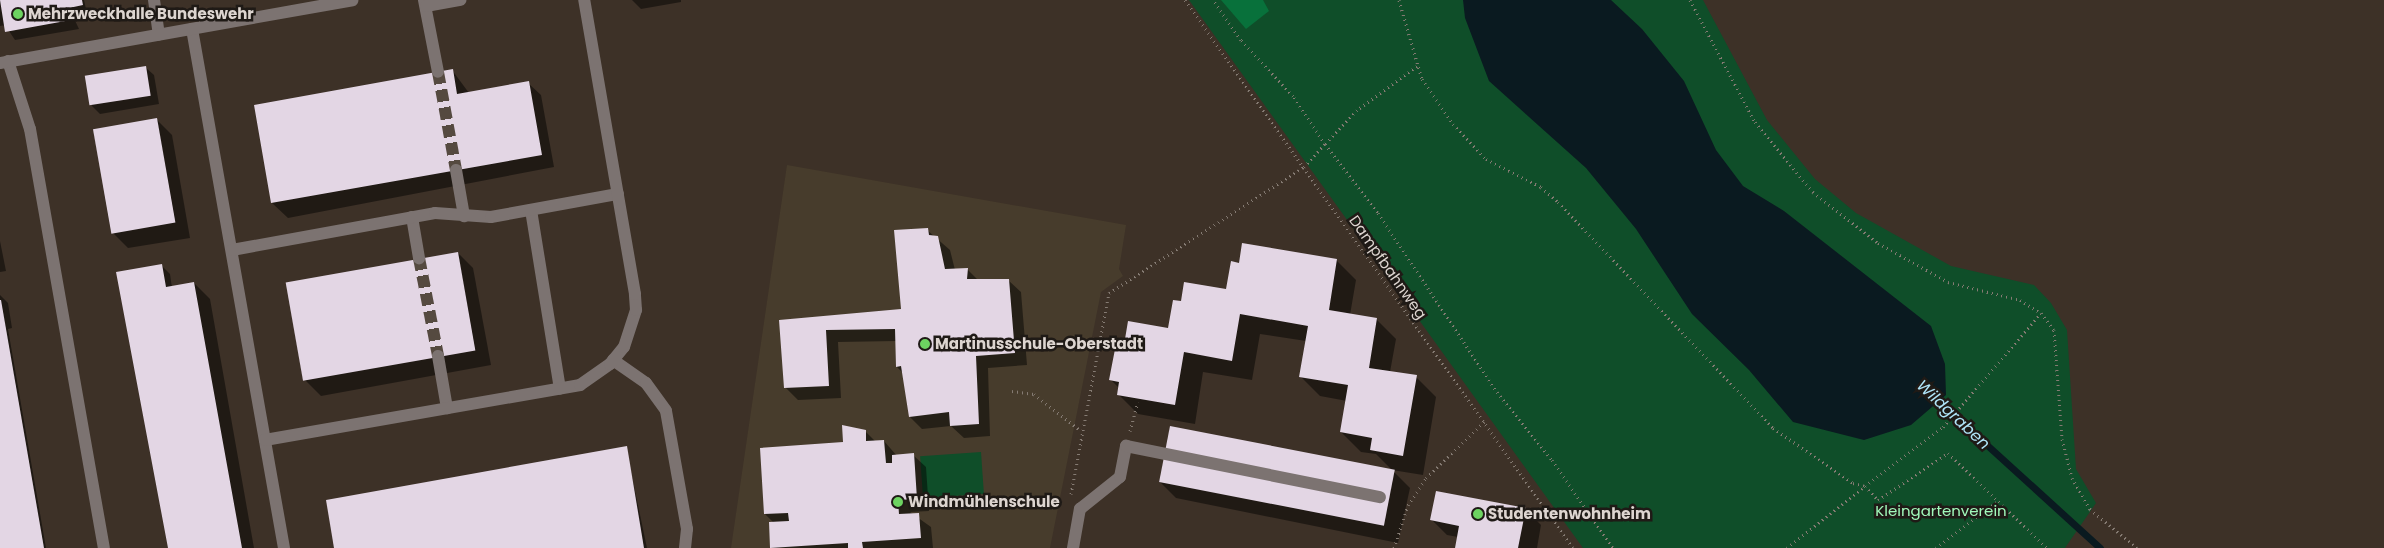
<!DOCTYPE html>
<meta charset="utf-8">
<style>
body{margin:0}
#map{position:relative;width:2384px;height:548px;overflow:hidden;background:#3d3127;font-family:Poppins,sans-serif}
div>[style]{position:absolute}
[style*='--x']{left:calc(var(--x)*1px);top:calc(var(--y)*1px);width:calc(var(--w)*1px);rotate:calc(var(--a)*1deg)}
.education>*{inset:0;background:#473c2c}
.green>*{inset:0;background:#0f4e29;transform-origin:0 0}
.forest>*{inset:0;background:#08713b}
.water>*{inset:0;background:#0a1a20}
.shadow>*{inset:0;background:#0007}
.stream>*{height:7px;margin:-3.5px;padding:0 3.5px;transform-origin:3.5px;border-radius:3.5px;background:#0a1a20}
.building>*{inset:0;background:#e3d6e4;transform-origin:0 0}
.minor-tunnel>*{height:12px;margin-top:-6px;transform-origin:0;background:repeating-linear-gradient(90deg,#554a40 0 12px,transparent 0 18px)}
.path>*{height:3px;margin-top:-1.5px;transform-origin:0;background:repeating-linear-gradient(90deg,#857b73 0 1px,transparent 0 5px)}
.minor>*{height:12px;margin:-6px;padding:0 6px;transform-origin:6px;border-radius:6px;background:#7c7371}
.dots>*{width:14px;height:14px;translate:-50% -50%;box-sizing:border-box;border:2px solid #1f1a16;border-radius:50%}
span{translate:-50% -50%;white-space:nowrap;text-align:center;line-height:1.15;-webkit-text-stroke:5px #1f1a16;paint-order:stroke}
.poi-label{font-size:15px;color:#ddd5d0;font-weight:700}
.left{translate:0 -50%;text-align:left}
.street-label{font-size:15px;color:#ddd5d0}
.park-label{font-size:15px;color:#a1fabb}
.water-label{font-size:16px;color:#b0e5f9;font-style:italic}
</style>
<div id="map">
<div class="education">
<div style="clip-path:polygon(787px 165px,1126px 225px,1119px 269px,1123px 276px,1101px 292px,1050px 548px,731px 548px)"></div>
</div>
<div class="green">
<div style="clip-path:polygon(1189px 0,1703px 0,1767px 120px,1815px 179px,1856px 213px,1951px 266px,2034px 285px,2051px 303px,2067px 330px,2076px 469px,2096px 503px,2065px 548px,1583px 548px)"></div>
<div style="left:981px;top:452px;width:42px;height:61px;rotate:86deg"></div>
</div>
<div class="forest">
<div style="clip-path:polygon(1221px 0,1263px 0,1269px 11px,1246px 29px)"></div>
</div>
<div class="water">
<div style="clip-path:polygon(1463px 0,1611px 0,1642px 29px,1684px 81px,1716px 150px,1743px 186px,1784px 211px,1931px 326px,1945px 364px,1946px 395px,1911px 425px,1864px 440px,1793px 422px,1749px 370px,1692px 314px,1636px 229px,1586px 168px,1489px 81px,1465px 18px)"></div>
</div>
<div class="shadow">
<div style="clip-path:polygon(0 0,84px 0,86px 9px,71px 12px,79px 29px,15px 40px,5px 25px,0 26px)"></div>
<div style="clip-path:polygon(632px 0,681px 0,681px 2px,641px 9px)"></div>
<div style="clip-path:polygon(145px 67px,154px 75px,159px 104px,100px 114px,92px 106px,86px 77px)"></div>
<div style="clip-path:polygon(452px 70px,469px 93px,528px 83px,541px 95px,554px 167px,288px 218px,272px 203px)"></div>
<div style="clip-path:polygon(156px 119px,172px 135px,190px 238px,128px 248px,113px 233px,95px 130px)"></div>
<div style="clip-path:polygon(927px 230px,950px 250px,955px 270px,967px 269px,978px 280px,1008px 280px,1021px 292px,1027px 365px,988px 368px,990px 436px,964px 438px,951px 426px,922px 429px,910px 417px,903px 373px,897px 367px,897px 341px,838px 342px,841px 398px,798px 400px,785px 387px,781px 321px,902px 311px)"></div>
<div style="clip-path:polygon(0 241px,6px 271px,0 272px)"></div>
<div style="clip-path:polygon(458px 253px,473px 268px,491px 365px,321px 396px,305px 380px)"></div>
<div style="clip-path:polygon(1336px 260px,1356px 280px,1350px 315px,1376px 319px,1396px 339px,1390px 372px,1416px 377px,1436px 397px,1423px 475px,1392px 470px,1376px 454px,1361px 452px,1341px 432px,1347px 401px,1320px 396px,1300px 376px,1306px 341px,1260px 334px,1252px 380px,1203px 372px,1195px 424px,1138px 414px,1118px 394px,1119px 388px,1111px 380px,1125px 346px,1169px 329px,1182px 303px,1227px 291px,1240px 264px)"></div>
<div style="clip-path:polygon(161px 265px,170px 274px,172px 288px,194px 283px,210px 299px,254px 548px,170px 548px)"></div>
<div style="clip-path:polygon(0 295px,8px 303px,12px 328px,8px 329px,46px 548px,0 548px)"></div>
<div style="clip-path:polygon(865px 431px,876px 442px,884px 441px,897px 456px,913px 455px,926px 467px,929px 511px,910px 512px,931px 527px,933px 548px,772px 548px,770px 523px,774px 523px,765px 514px)"></div>
<div style="clip-path:polygon(626px 448px,647px 548px,335px 548px)"></div>
<div style="clip-path:polygon(1394px 472px,1410px 488px,1398px 543px,1176px 498px,1160px 482px)"></div>
<div style="clip-path:polygon(1525px 509px,1541px 525px,1537px 548px,1456px 548px,1458px 537px,1447px 535px,1432px 520px)"></div>
</div>
<div class="stream">
<div style="--x:1932;--y:395;--w:227;--a:42.3"></div>
</div>
<div class="building">
<div style="clip-path:polygon(0 0,82px 0,83px 5px,69px 8px,71px 20px,5px 32px)"></div>
<div style="left:146px;top:66px;width:30px;height:62px;rotate:81deg"></div>
<div style="clip-path:polygon(453px 69px,457px 94px,529px 81px,542px 155px,271px 203px,254px 105px)"></div>
<div style="left:157px;top:118px;width:106px;height:65px;rotate:80deg"></div>
<div style="clip-path:polygon(928px 228px,929px 235px,938px 236px,945px 269px,968px 268px,967px 279px,1009px 279px,1015px 353px,976px 356px,979px 424px,950px 426px,949px 412px,909px 417px,901px 366px,896px 367px,895px 329px,826px 330px,829px 386px,784px 388px,779px 320px,901px 309px,894px 230px)"></div>
<div style="clip-path:polygon(1242px 243px,1337px 259px,1329px 310px,1377px 318px,1369px 368px,1417px 375px,1403px 456px,1370px 450px,1372px 438px,1340px 432px,1348px 385px,1299px 377px,1308px 326px,1240px 314px,1232px 361px,1184px 352px,1175px 405px,1117px 395px,1119px 382px,1109px 380px,1116px 344px,1124px 345px,1128px 321px,1168px 328px,1173px 300px,1181px 301px,1184px 282px,1226px 289px,1231px 261px,1239px 263px)"></div>
<div style="left:458px;top:252px;width:100px;height:175px;rotate:80deg"></div>
<div style="clip-path:polygon(162px 264px,166px 287px,194px 282px,242px 548px,168px 548px,116px 272px)"></div>
<div style="clip-path:polygon(0 300px,1px 300px,44px 548px,0 548px)"></div>
<div style="clip-path:polygon(842px 425px,866px 430px,866px 441px,884px 440px,886px 463px,892px 463px,892px 455px,914px 453px,917px 499px,898px 500px,899px 514px,919px 513px,921px 538px,862px 542px,863px 548px,848px 548px,848px 543px,770px 548px,769px 522px,789px 521px,788px 513px,764px 514px,760px 448px,843px 442px)"></div>
<div style="left:1170px;top:426px;width:229px;height:57px;rotate:11deg"></div>
<div style="clip-path:polygon(627px 446px,644px 548px,334px 548px,326px 500px)"></div>
<div style="clip-path:polygon(1436px 491px,1526px 508px,1518px 548px,1455px 548px,1459px 526px,1430px 520px)"></div>
</div>
<div class="minor-tunnel">
<div style="--x:438;--y:72;--w:100;--a:79.6"></div>
<div style="--x:419;--y:258;--w:100;--a:79"></div>
</div>
<div class="path">
<div style="--x:1185;--y:0;--w:671;--a:54.7"></div>
<div style="--x:1399;--y:0;--w:82;--a:73.8"></div>
<div style="--x:1422;--y:79;--w:55;--a:55.4"></div>
<div style="--x:1453;--y:124;--w:48;--a:46.7"></div>
<div style="--x:1486;--y:159;--w:62;--a:27"></div>
<div style="--x:1541;--y:187;--w:23;--a:41"></div>
<div style="--x:1558;--y:202;--w:312;--a:46.4"></div>
<div style="--x:1773;--y:428;--w:97;--a:34.5"></div>
<div style="--x:1853;--y:483;--w:12;--a:14"></div>
<div style="--x:1865;--y:486;--w:98;--a:-37.1"></div>
<div style="--x:1943;--y:427;--w:150;--a:-49.3"></div>
<div style="--x:1690;--y:0;--w:138;--a:62"></div>
<div style="--x:1755;--y:122;--w:91;--a:50.4"></div>
<div style="--x:1813;--y:192;--w:83;--a:38.1"></div>
<div style="--x:1878;--y:243;--w:80;--a:29.1"></div>
<div style="--x:1948;--y:282;--w:74;--a:14"></div>
<div style="--x:2020;--y:300;--w:25;--a:32"></div>
<div style="--x:2041;--y:313;--w:21;--a:53"></div>
<div style="--x:2054;--y:330;--w:109;--a:85.8"></div>
<div style="--x:2062;--y:439;--w:40;--a:75.6"></div>
<div style="--x:2072;--y:478;--w:36;--a:60"></div>
<div style="--x:2090;--y:509;--w:61;--a:39.7"></div>
<div style="--x:1417;--y:66;--w:74;--a:143.7"></div>
<div style="--x:1357;--y:110;--w:47;--a:133.3"></div>
<div style="--x:1325;--y:144;--w:87;--a:52.5"></div>
<div style="--x:1378;--y:213;--w:215;--a:56.4"></div>
<div style="--x:1497;--y:392;--w:87;--a:51"></div>
<div style="--x:1552;--y:460;--w:107;--a:55.3"></div>
<div style="--x:1012;--y:391;--w:22;--a:8"></div>
<div style="--x:1034;--y:394;--w:58;--a:38"></div>
<div style="--x:1130;--y:431;--w:30;--a:-75"></div>
<div style="--x:1071;--y:494;--w:205;--a:-79.3"></div>
<div style="--x:1109;--y:293;--w:232;--a:-32.9"></div>
<div style="--x:1304;--y:167;--w:31;--a:-48"></div>
<div style="--x:1325;--y:144;--w:58;--a:-123.7"></div>
<div style="--x:1293;--y:96;--w:76;--a:-132.9"></div>
<div style="--x:1241;--y:40;--w:49;--a:-125"></div>
<div style="--x:1394;--y:548;--w:45;--a:-72"></div>
<div style="--x:1408;--y:505;--w:32;--a:-56"></div>
<div style="--x:1426;--y:478;--w:81;--a:-44"></div>
<div style="--x:1787;--y:548;--w:100;--a:-38.5"></div>
<div style="--x:1865;--y:486;--w:19;--a:47"></div>
<div style="--x:1878;--y:500;--w:84;--a:-33.9"></div>
<div style="--x:1948;--y:453;--w:137;--a:43.8"></div>
<div style="--x:1936;--y:548;--w:78;--a:-37.2"></div>
</div>
<div class="minor">
<div style="--x:154;--y:0;--w:35;--a:82"></div>
<div style="--x:424;--y:0;--w:73;--a:79"></div>
<div style="--x:426;--y:6;--w:35;--a:-10"></div>
<div style="--x:192;--y:29;--w:527;--a:79.95"></div>
<div style="--x:8;--y:61;--w:71;--a:72.1"></div>
<div style="--x:30;--y:129;--w:425;--a:80"></div>
<div style="--x:0;--y:63;--w:358;--a:-10.1"></div>
<div style="--x:456;--y:170;--w:47;--a:80.1"></div>
<div style="--x:531;--y:210;--w:181;--a:80.8"></div>
<div style="--x:412;--y:217;--w:42;--a:80.3"></div>
<div style="--x:232;--y:250;--w:206;--a:-10.3"></div>
<div style="--x:435;--y:213;--w:56;--a:4.1"></div>
<div style="--x:491;--y:217;--w:129;--a:-10.3"></div>
<div style="--x:438;--y:356;--w:53;--a:80.2"></div>
<div style="--x:613;--y:360;--w:40;--a:34.9"></div>
<div style="--x:646;--y:383;--w:34;--a:54"></div>
<div style="--x:666;--y:411;--w:120;--a:79.9"></div>
<div style="--x:687;--y:529;--w:19;--a:96"></div>
<div style="--x:265;--y:440;--w:320;--a:-9.9"></div>
<div style="--x:580;--y:385;--w:37;--a:-35"></div>
<div style="--x:610;--y:364;--w:22;--a:-51"></div>
<div style="--x:624;--y:347;--w:39;--a:-72"></div>
<div style="--x:636;--y:310;--w:16;--a:-94"></div>
<div style="--x:635;--y:294;--w:298;--a:-99.8"></div>
<div style="--x:1073;--y:548;--w:40;--a:-80"></div>
<div style="--x:1080;--y:509;--w:51;--a:-38.7"></div>
<div style="--x:1120;--y:477;--w:32;--a:-79"></div>
<div style="--x:1126;--y:446;--w:259;--a:11.4"></div>
</div>
<div class="dots">
<div style="left:18px;top:14px;background:#6dd361"></div>
<div style="left:925px;top:344px;background:#6dd361"></div>
<div style="left:898px;top:502px;background:#6dd361"></div>
<div style="left:1478px;top:514px;background:#6dd361"></div>
</div>
<div class="poi-label">
<span class="left" style="left:28px;top:14px">Mehrzweckhalle Bundeswehr</span>
<span class="left" style="left:935px;top:344px">Martinusschule-Oberstadt</span>
<span class="left" style="left:908px;top:502px">Windmühlenschule</span>
<span class="left" style="left:1488px;top:514px">Studentenwohnheim</span>
</div>
<div class="street-label">
<span style="left:1388px;top:267px;rotate:55deg">Dampfbahnweg</span>
</div>
<div class="park-label">
<span style="left:1941px;top:511px">Kleingartenverein</span>
</div>
<div class="water-label">
<span style="left:1953px;top:415px;rotate:43deg">Wildgraben</span>
</div>
</div>
